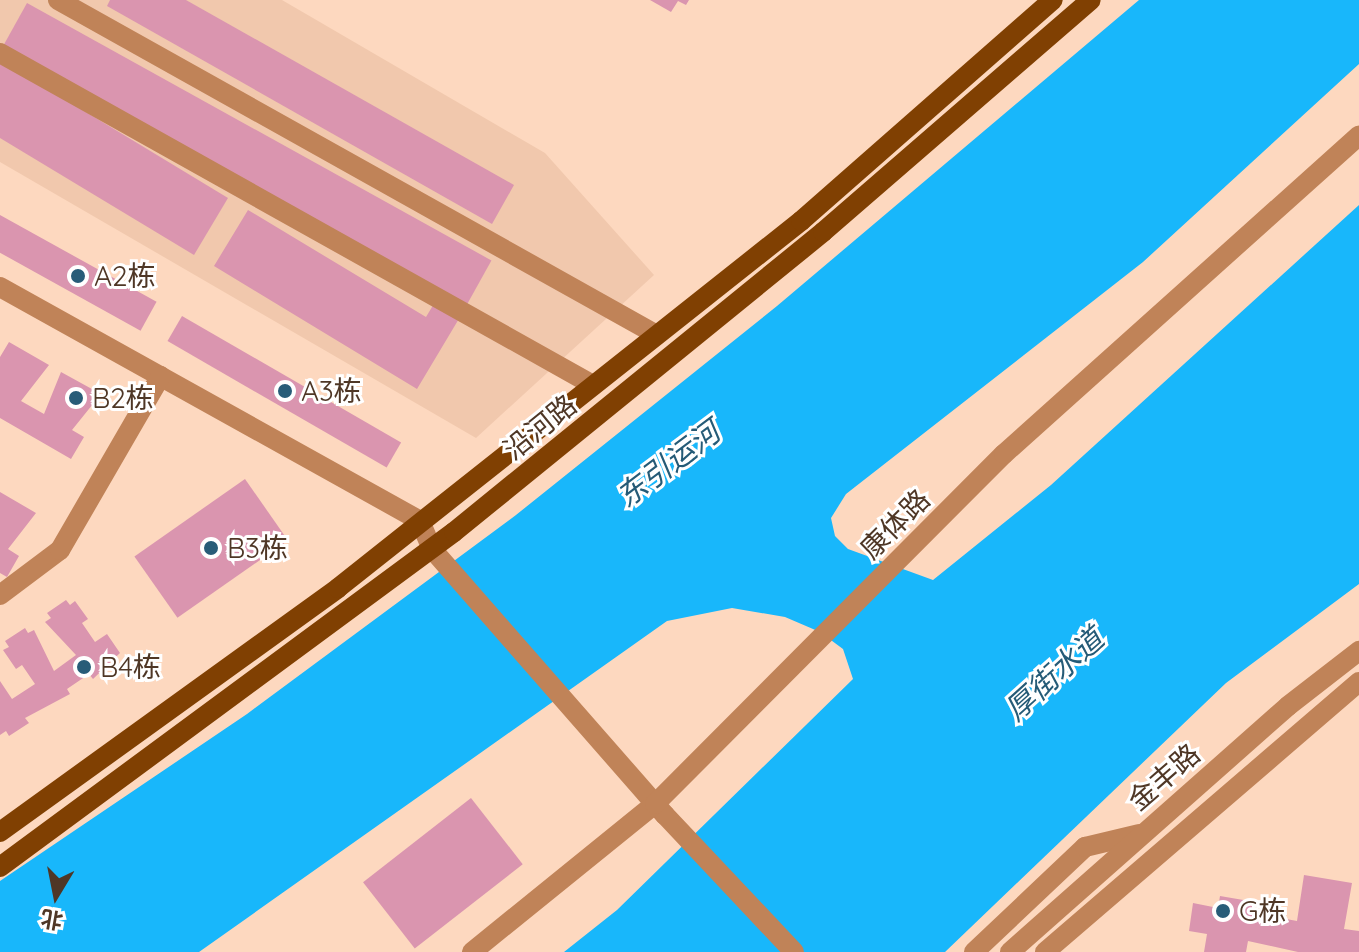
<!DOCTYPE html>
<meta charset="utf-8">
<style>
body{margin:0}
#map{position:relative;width:1359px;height:952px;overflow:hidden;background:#fdd8bf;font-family:Quicksand,"Noto Sans SC",sans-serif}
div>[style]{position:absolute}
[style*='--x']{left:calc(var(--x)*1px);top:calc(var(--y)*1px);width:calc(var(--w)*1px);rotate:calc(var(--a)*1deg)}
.built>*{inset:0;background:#f1c8ad}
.water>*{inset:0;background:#18b7fb}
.building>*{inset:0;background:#da95af;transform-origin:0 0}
.minor>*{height:20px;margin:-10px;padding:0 10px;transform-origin:10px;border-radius:10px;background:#c08358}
.major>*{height:20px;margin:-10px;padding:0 10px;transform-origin:10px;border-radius:10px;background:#804002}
.dots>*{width:22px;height:22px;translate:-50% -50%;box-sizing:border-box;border:4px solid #fff;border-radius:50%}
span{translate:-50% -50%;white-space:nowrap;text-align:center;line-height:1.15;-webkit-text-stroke:6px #fff;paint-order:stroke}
.poi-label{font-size:28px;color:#4f3726}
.left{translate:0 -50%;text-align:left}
.street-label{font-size:28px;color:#4f3726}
.water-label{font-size:30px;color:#255b77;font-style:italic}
.north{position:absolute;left:16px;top:856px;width:80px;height:80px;-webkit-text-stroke:6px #fff;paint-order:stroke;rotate:190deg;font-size:22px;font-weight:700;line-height:32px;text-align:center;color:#4f3726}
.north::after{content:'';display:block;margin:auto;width:28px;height:36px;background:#4f3726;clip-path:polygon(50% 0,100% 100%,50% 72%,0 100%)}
</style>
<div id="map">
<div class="built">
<div style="clip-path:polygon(0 0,282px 0,545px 153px,654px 275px,476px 438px,0 162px)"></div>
</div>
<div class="water">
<div style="clip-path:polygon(1139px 0,1359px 0,1359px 64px,1143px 262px,846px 494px,831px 518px,835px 536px,848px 549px,933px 580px,1051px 485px,1359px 205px,1359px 584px,1226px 683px,945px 952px,564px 952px,617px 910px,853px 679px,843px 649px,820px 632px,785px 617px,732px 608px,667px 621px,199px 952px,0 952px,0 881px,247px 714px,516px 515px,777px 306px)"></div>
</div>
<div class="building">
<div style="clip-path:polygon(110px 0,186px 0,514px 185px,492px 224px,107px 6px)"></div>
<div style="clip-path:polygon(650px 0,689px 0,686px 5px,678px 1px,671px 12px)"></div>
<div style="left:27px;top:3px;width:531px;height:51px;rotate:29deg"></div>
<div style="clip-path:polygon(0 60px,228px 198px,194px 255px,0 138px)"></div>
<div style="clip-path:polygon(248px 210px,426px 317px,435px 302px,460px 317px,417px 389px,214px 266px)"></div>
<div style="left:0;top:215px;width:179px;height:33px;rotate:29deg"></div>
<div style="left:182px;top:316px;width:253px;height:29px;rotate:30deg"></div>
<div style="clip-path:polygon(9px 342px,49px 365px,21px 401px,44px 414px,61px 372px,101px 394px,72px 430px,84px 437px,71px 459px,0 418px,0 357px)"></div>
<div style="left:245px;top:479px;width:75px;height:135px;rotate:55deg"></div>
<div style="clip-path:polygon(0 492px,36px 513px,8px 549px,19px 556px,7px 577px,0 573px)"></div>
<div style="clip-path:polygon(66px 600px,70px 605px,75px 601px,88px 619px,82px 623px,95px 642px,107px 634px,120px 653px,93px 679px,89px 674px,67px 689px,70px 694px,25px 718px,29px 723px,9px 736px,6px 731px,0 735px,0 681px,12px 699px,35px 684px,22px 665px,16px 669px,3px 650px,9px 647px,5px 641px,25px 628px,28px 633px,34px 630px,54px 671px,76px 655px,45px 622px,51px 618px,47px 613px)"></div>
<div style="left:471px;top:798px;width:84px;height:137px;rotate:52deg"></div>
<div style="clip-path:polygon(1304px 875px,1352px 883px,1344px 929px,1359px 931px,1359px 952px,1298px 952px,1248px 941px,1246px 952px,1204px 952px,1207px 934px,1189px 931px,1193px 903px,1218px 908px,1220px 896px,1255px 902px,1253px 913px,1297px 921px)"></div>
</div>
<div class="minor">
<div style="--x:58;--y:0;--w:686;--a:29.22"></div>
<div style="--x:0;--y:53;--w:680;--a:29.24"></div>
<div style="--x:0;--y:287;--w:481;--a:29.1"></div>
<div style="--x:420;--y:521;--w:30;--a:67"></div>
<div style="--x:432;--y:549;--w:354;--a:48.8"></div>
<div style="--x:665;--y:815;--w:188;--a:46.7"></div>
<div style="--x:0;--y:595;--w:75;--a:-36.9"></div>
<div style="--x:60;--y:550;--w:201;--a:-59.9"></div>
<div style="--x:472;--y:952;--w:235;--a:-39"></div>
<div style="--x:655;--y:804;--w:494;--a:-45.1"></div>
<div style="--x:1004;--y:454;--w:477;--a:-41.9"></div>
<div style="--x:974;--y:952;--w:153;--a:-43.4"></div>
<div style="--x:1085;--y:847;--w:56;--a:-13.5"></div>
<div style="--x:1010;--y:952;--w:371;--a:-41.5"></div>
<div style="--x:1288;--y:706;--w:90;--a:-37.8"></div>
<div style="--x:1045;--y:952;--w:414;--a:-40.7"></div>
</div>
<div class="major">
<div style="--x:0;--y:832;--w:417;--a:-35.8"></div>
<div style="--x:338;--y:588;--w:591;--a:-38.4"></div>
<div style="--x:801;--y:221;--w:335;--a:-41.3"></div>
<div style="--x:0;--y:867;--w:564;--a:-36.42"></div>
<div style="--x:454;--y:532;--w:476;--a:-39.1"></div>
<div style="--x:823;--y:232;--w:354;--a:-40.9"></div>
</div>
<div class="dots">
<div style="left:78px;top:276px;background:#285c78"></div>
<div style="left:285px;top:391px;background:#285c78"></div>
<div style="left:76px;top:398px;background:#285c78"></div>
<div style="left:211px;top:548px;background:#285c78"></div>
<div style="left:84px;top:667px;background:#285c78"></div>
<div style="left:1223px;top:911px;background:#285c78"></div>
</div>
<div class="poi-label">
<span class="left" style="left:94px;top:276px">A2栋</span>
<span class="left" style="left:301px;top:391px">A3栋</span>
<span class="left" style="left:92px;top:398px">B2栋</span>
<span class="left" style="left:227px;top:548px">B3栋</span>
<span class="left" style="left:100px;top:667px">B4栋</span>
<span class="left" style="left:1239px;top:911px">G栋</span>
</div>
<div class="street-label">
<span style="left:540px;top:427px;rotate:-39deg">沿河路</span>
<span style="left:895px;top:524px;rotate:-45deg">康体路</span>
<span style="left:1164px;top:777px;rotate:-41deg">金丰路</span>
</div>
<div class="water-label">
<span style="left:668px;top:464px;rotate:-37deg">东引运河</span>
<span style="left:1054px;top:674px;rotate:-42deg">厚街水道</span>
</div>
<div class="north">北</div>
</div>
